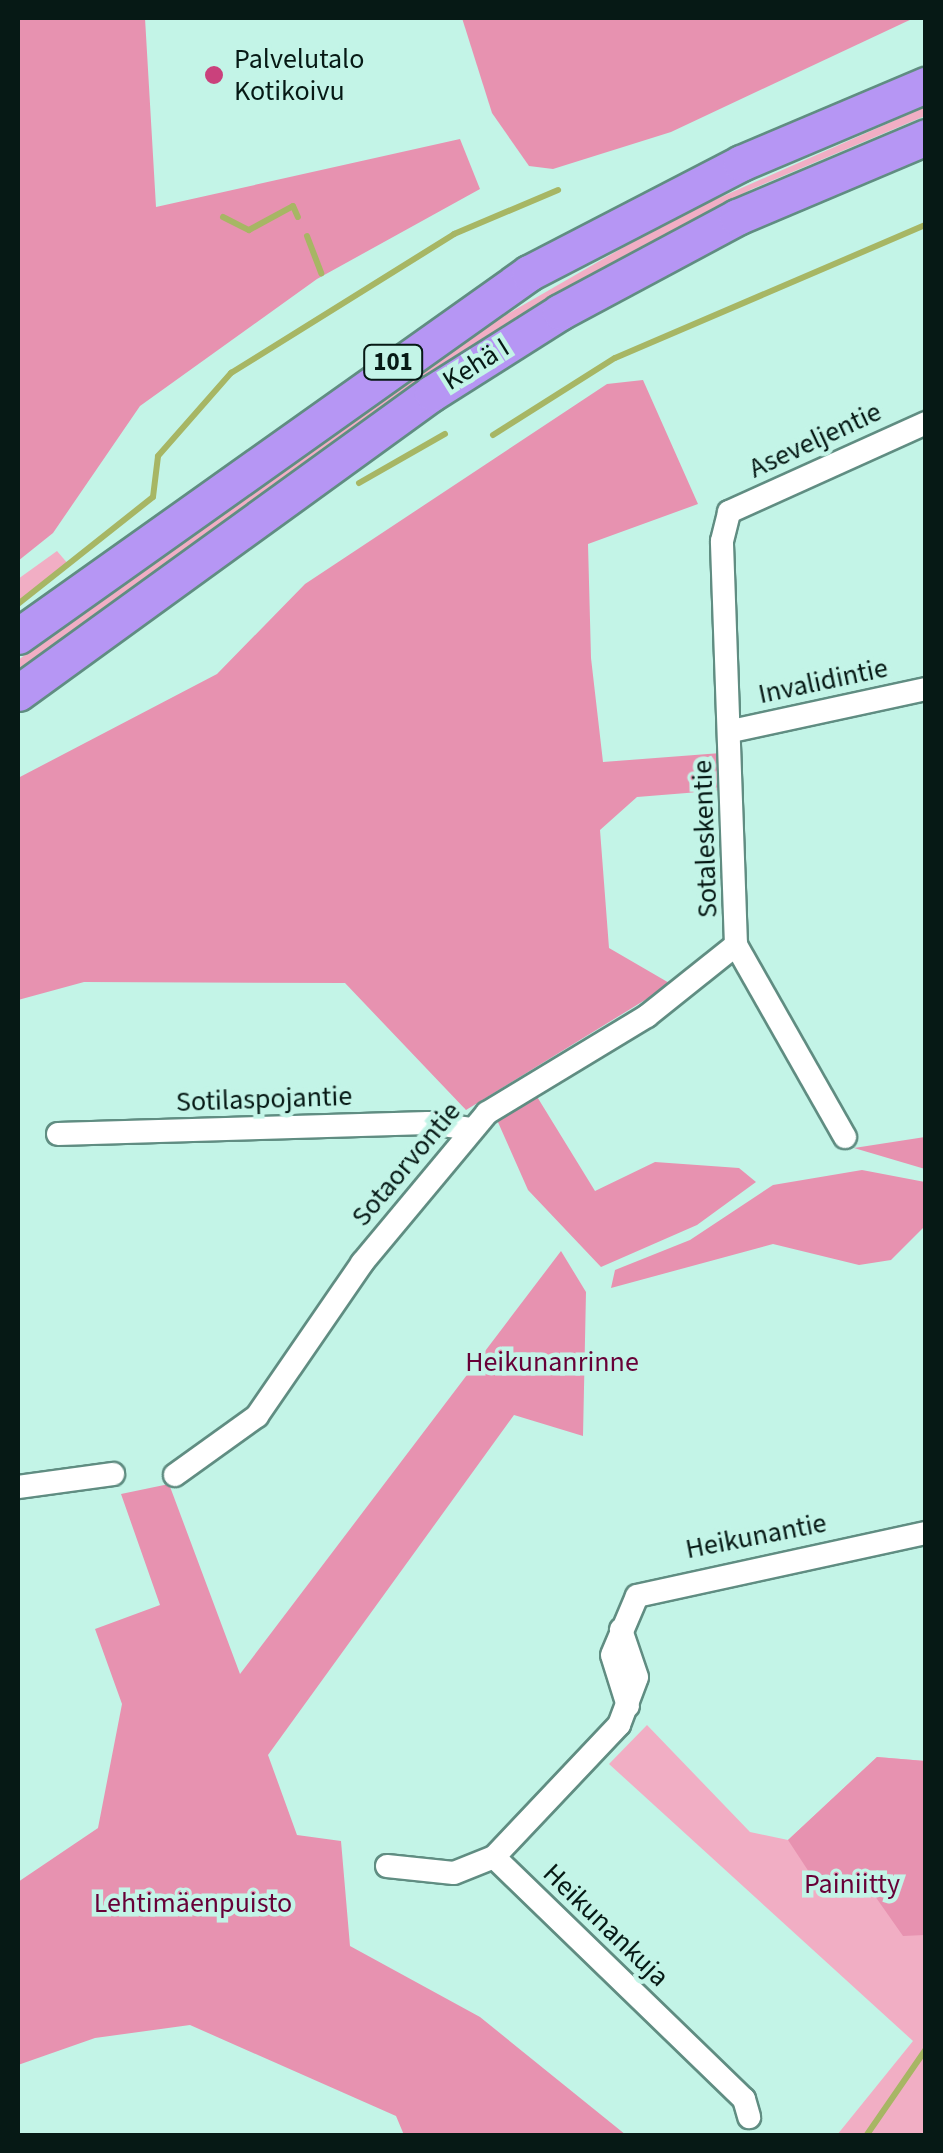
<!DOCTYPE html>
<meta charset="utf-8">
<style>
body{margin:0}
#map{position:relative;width:943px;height:2153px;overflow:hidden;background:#c3f4e7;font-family:"Source Sans 3",sans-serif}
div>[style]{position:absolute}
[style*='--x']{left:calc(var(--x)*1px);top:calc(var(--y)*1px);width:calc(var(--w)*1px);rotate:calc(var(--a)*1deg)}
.green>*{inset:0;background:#f1aec4}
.forest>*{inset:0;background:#e792b0}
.stream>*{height:6px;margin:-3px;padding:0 3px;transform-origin:3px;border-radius:3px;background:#a7b664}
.roads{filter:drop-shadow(2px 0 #608d82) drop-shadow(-2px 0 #608d82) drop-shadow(0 2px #608d82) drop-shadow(0 -2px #608d82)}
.minor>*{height:22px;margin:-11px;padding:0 11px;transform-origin:11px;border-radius:11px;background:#fff}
.trunk>*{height:35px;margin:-17.5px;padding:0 17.5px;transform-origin:17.5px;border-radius:17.5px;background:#b696f4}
.dots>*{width:28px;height:28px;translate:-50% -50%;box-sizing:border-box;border:5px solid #c3f4e7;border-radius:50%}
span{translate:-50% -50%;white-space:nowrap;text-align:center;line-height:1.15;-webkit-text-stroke:9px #c3f4e7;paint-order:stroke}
.shield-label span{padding:2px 8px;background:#c3f4e7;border:2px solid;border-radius:8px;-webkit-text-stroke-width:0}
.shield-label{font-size:25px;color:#061915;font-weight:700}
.poi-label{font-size:28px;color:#061915}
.left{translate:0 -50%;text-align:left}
.street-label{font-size:28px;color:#061915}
.park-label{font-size:28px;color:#680037}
.frame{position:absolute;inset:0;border:20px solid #061915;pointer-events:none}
</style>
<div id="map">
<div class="green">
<div style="clip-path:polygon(925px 107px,925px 116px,752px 189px,553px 295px,376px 410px,18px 670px,18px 660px,459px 342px,676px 217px)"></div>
<div style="clip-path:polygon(57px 551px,69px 565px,18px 601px,18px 579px)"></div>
<div style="clip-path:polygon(647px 1725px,750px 1832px,788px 1840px,877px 1757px,925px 1761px,925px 2135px,837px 2135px,913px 2041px,609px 1764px)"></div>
</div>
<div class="forest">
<div style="clip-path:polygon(18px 18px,145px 18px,156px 207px,460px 139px,480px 189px,317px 279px,140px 406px,53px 533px,18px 561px)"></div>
<div style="clip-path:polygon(462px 18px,914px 18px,671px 132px,553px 169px,529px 166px,492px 113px)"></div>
<div style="clip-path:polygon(643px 380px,698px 504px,588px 544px,591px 658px,603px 762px,721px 753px,724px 790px,637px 797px,600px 830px,609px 948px,671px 984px,466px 1110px,345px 983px,84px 982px,18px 1000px,18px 778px,217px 674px,305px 584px,607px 384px)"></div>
<div style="clip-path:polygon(536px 1095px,595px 1191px,655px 1162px,739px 1168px,756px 1182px,697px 1225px,601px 1267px,528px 1190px,497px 1120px)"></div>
<div style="clip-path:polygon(925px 1137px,925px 1169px,854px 1148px)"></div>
<div style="clip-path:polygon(862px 1170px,925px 1182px,925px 1226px,891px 1260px,859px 1265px,773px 1244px,611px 1288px,615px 1270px,690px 1240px,773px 1185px)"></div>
<div style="clip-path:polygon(561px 1251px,586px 1292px,583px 1436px,514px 1415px,268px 1755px,297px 1835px,341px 1841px,350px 1946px,480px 2017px,626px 2135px,404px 2135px,396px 2116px,190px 2025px,95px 2038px,18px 2065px,18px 1882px,98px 1828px,122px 1704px,95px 1629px,160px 1605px,121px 1494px,169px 1484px,240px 1674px)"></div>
<div style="clip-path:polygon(877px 1757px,925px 1761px,925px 1935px,903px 1936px,870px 1889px,809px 1872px,788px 1840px)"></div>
</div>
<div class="stream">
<div style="--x:223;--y:217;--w:29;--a:27"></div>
<div style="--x:249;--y:230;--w:50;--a:-28.6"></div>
<div style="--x:293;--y:206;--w:12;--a:66"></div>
<div style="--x:307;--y:236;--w:40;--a:69"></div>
<div style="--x:493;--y:435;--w:144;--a:-32.3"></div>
<div style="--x:615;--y:358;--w:338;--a:-23.2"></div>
<div style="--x:359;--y:483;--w:99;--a:-29.7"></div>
<div style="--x:18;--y:604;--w:172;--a:-38.4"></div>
<div style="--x:153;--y:497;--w:41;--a:-83"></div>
<div style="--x:158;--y:456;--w:111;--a:-48.7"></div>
<div style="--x:231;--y:373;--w:263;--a:-31.9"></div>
<div style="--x:454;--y:234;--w:113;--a:-22.9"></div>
<div style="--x:866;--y:2136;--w:106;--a:-55.4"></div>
</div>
<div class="roads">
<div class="minor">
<div style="--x:732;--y:731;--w:198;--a:-12.2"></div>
<div style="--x:58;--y:1134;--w:370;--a:-1.7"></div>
<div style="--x:428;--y:1123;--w:43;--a:7.9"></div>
<div style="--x:845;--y:1137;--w:221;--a:-119.6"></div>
<div style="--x:736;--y:945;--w:404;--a:-92"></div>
<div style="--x:722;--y:541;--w:30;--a:-76"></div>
<div style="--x:729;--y:512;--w:216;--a:-24.3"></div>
<div style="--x:175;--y:1475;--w:101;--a:-35.7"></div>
<div style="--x:257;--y:1416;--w:186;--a:-55.5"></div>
<div style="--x:362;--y:1263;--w:195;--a:-50.2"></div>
<div style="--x:487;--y:1113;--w:187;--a:-31.2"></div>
<div style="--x:647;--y:1016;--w:114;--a:-38.6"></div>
<div style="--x:18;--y:1487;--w:96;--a:-7.8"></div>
<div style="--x:628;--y:1706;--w:53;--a:-107.4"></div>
<div style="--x:612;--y:1655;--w:64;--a:-67"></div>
<div style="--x:637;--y:1596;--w:296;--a:-12.3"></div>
<div style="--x:494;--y:1857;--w:182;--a:-46.6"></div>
<div style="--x:619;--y:1725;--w:51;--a:-69.4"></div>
<div style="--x:637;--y:1677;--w:50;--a:-108.8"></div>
<div style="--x:387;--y:1866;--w:67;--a:6"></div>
<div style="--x:454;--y:1873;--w:43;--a:-21.8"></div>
<div style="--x:494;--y:1857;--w:348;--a:44.1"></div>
<div style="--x:744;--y:2099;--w:19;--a:74"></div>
</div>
<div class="trunk">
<div style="--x:18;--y:636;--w:627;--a:-35.39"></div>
<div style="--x:529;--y:273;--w:239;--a:-27.4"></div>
<div style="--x:741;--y:163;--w:201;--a:-22.9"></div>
<div style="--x:18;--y:693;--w:511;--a:-35.93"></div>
<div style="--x:432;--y:393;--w:151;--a:-32.3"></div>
<div style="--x:560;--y:312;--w:201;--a:-28.2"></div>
<div style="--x:737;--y:217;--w:205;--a:-22.9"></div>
</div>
</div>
<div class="dots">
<div style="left:214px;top:75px;background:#ca417c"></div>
</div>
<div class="shield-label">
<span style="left:393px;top:362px">101</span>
</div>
<div class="poi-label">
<span class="left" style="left:234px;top:75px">Palvelutalo<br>Kotikoivu</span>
</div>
<div class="street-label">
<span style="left:476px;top:364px;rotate:-32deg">Kehä I</span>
<span style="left:815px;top:440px;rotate:-25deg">Aseveljentie</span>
<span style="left:823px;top:681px;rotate:-12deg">Invalidintie</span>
<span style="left:705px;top:839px;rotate:-92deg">Sotaleskentie</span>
<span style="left:264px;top:1099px;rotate:-2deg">Sotilaspojantie</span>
<span style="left:406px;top:1164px;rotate:-50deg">Sotaorvontie</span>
<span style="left:756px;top:1536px;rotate:-11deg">Heikunantie</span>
<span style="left:606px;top:1925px;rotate:44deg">Heikunankuja</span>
</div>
<div class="park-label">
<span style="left:552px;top:1362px">Heikunanrinne</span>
<span style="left:852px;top:1884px">Painiitty</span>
<span style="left:193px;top:1903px">Lehtimäenpuisto</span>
</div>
<div class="frame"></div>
</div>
